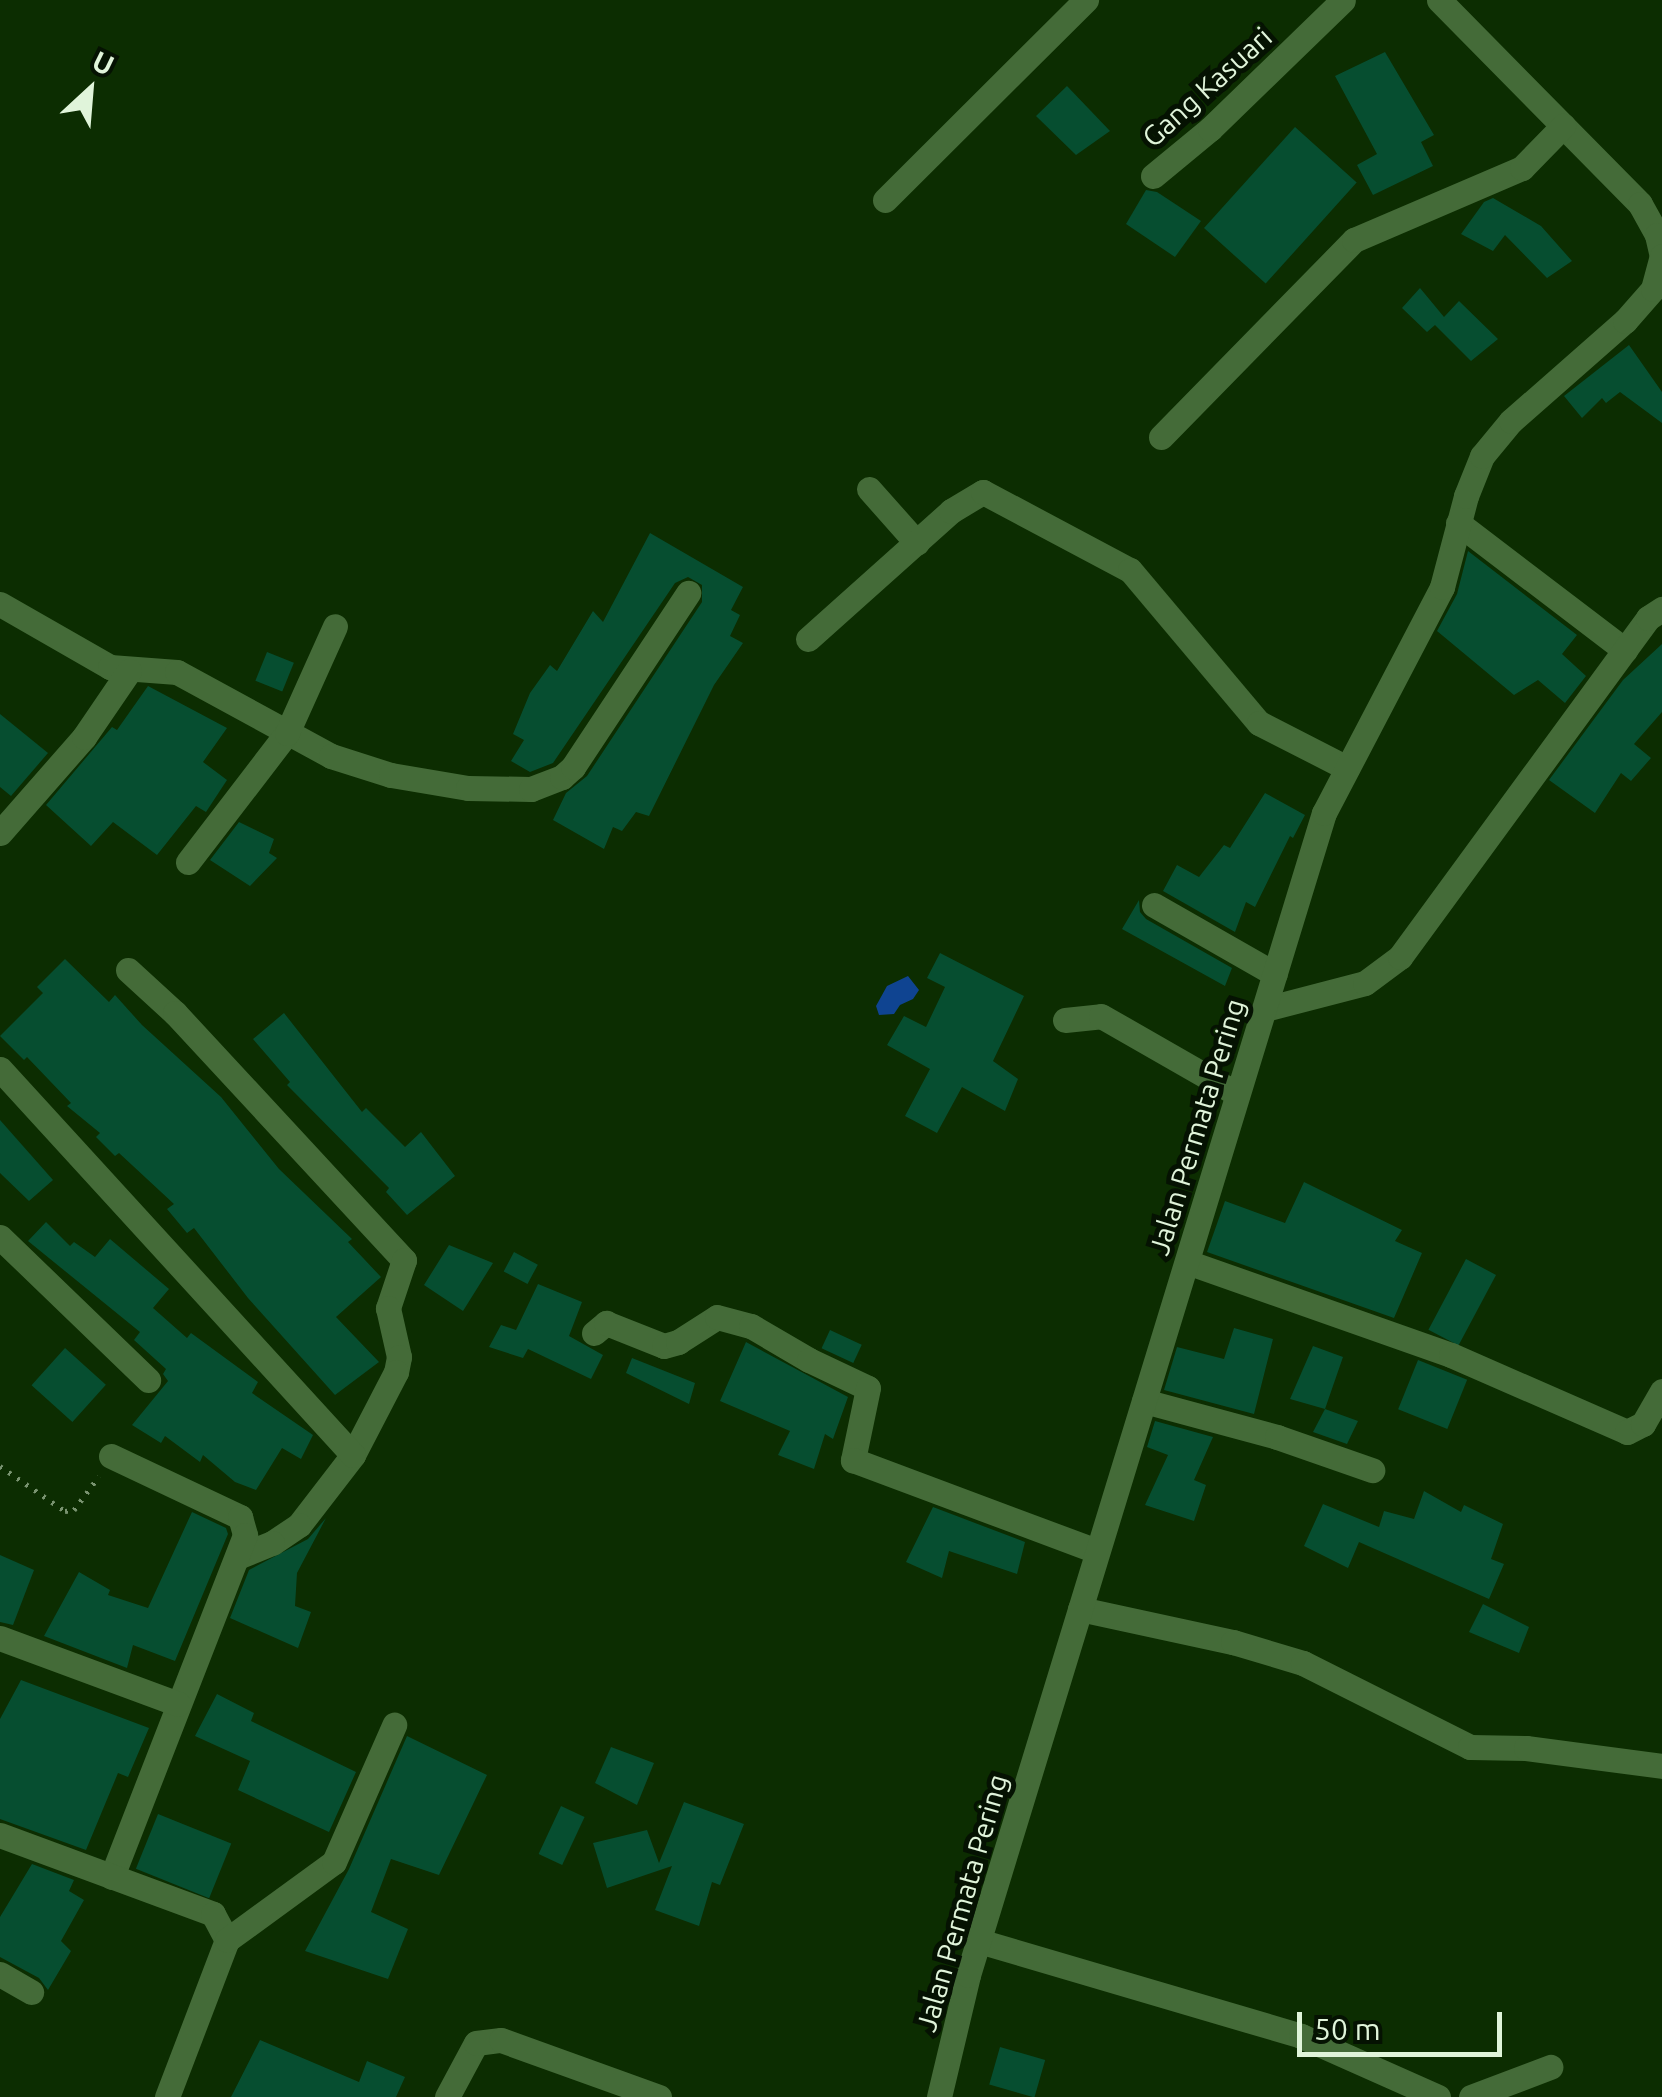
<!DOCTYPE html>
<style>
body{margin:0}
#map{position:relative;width:1662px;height:2097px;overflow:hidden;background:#0c2d01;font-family:Ubuntu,sans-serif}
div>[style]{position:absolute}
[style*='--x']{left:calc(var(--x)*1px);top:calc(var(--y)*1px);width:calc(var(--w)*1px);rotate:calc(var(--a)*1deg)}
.water>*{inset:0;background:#0f4491}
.building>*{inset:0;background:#064e30;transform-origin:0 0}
.path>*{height:5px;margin-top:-2.5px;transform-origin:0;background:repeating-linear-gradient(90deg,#799370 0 2.5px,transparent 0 10.5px)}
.minor>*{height:25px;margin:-12.5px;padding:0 12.5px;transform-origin:12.5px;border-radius:12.5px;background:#446b38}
span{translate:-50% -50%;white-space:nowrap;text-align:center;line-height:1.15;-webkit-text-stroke:10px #051202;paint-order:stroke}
.street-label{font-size:28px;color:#e0f4da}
.north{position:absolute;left:40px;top:40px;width:100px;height:100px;-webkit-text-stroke:8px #051202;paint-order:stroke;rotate:26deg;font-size:28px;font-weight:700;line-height:40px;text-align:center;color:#e0f4da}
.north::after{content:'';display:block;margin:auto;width:35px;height:45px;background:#e0f4da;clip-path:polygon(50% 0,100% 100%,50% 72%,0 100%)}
.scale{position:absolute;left:1297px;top:2012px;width:205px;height:45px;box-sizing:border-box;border:5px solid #e0f4da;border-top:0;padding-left:12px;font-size:30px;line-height:35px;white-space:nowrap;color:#e0f4da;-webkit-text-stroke:8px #051202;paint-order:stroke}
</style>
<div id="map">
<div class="water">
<div style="clip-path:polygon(908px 976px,919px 990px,913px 999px,900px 1005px,894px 1014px,879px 1015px,876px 1006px,887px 986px)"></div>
</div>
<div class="building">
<div style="clip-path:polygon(1385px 52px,1434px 135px,1421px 142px,1433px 166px,1373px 195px,1357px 165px,1377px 154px,1335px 76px)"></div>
<div style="clip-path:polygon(1067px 86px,1110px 131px,1076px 155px,1036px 116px)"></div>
<div style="left:1295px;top:127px;width:83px;height:136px;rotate:42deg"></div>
<div style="clip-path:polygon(1146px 190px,1157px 192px,1201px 221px,1175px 257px,1126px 224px)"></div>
<div style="clip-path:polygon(1493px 198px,1541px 226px,1572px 261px,1547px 278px,1505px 235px,1493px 251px,1461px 234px,1484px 202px)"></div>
<div style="clip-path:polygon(1420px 288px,1444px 317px,1459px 301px,1498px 339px,1471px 361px,1435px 325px,1427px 332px,1402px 308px)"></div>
<div style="clip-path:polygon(1629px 345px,1662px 392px,1662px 423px,1620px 392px,1606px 403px,1602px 398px,1582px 418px,1564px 396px)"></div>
<div style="clip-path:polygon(650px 533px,743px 587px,731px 610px,740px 615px,730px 636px,743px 643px,714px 685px,649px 816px,636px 812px,622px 831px,613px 827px,604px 849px,553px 820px,566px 793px,587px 776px,702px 602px,702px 585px,688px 577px,675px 583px,553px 763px,530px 772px,511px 761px,524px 740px,513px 734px,530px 693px,550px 665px,557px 671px,593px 611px,603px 622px)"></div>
<div style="clip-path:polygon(1468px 551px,1577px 635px,1562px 654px,1586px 676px,1565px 703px,1538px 680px,1514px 695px,1437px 631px,1457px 594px)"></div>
<div style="clip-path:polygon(1662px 644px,1662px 712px,1634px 744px,1651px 758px,1631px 781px,1621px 773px,1595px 813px,1549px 780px,1623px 680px)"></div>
<div style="left:267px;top:652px;width:29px;height:31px;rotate:22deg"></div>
<div style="clip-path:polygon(148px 686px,227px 728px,203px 762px,227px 780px,206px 812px,196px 806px,157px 855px,113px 822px,91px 846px,46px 805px,112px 727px,117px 730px)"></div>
<div style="clip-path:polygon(0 714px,48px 753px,11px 796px,0 787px)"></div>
<div style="clip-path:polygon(1265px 793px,1305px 815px,1293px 838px,1290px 836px,1255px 907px,1246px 902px,1235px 932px,1163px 891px,1177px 865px,1199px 877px,1224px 845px,1230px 848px)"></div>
<div style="clip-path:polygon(239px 822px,274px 839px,269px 853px,277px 858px,250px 886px,210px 860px)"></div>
<div style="clip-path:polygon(1139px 900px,1140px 912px,1146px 919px,1232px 968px,1225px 986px,1122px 929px)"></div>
<div style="clip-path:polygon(940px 953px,1024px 996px,993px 1061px,1018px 1079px,1005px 1111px,962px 1087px,937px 1133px,905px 1116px,930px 1069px,887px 1045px,904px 1016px,926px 1027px,945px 987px,927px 978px)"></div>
<div style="clip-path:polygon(65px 959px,109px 1002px,115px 995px,142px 1025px,221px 1097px,279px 1169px,352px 1239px,348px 1242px,381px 1277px,336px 1317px,379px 1362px,335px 1395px,248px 1298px,194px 1228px,187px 1233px,167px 1209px,174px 1204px,119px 1153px,115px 1156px,96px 1137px,100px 1133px,67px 1106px,71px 1103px,27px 1057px,24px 1060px,0 1036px,43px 993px,37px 987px)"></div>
<div style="clip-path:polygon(284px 1013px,362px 1112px,366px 1108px,405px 1147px,421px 1132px,455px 1176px,407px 1215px,386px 1192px,389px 1188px,287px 1085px,290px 1082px,253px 1039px)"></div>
<div style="clip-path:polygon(0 1120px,53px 1180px,29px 1201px,0 1173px)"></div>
<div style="clip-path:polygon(1304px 1182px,1402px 1230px,1395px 1241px,1422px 1253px,1394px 1318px,1207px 1252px,1225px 1201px,1285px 1223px)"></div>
<div style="clip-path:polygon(46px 1222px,70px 1246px,74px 1242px,95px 1257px,110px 1239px,169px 1289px,153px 1308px,187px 1338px,191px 1333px,258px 1382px,252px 1393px,313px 1435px,301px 1459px,282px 1448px,256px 1490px,235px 1482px,203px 1455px,200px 1462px,165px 1436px,161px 1443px,132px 1425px,168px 1381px,163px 1374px,166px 1369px,134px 1340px,140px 1332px,28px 1241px)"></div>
<div style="clip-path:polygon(449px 1245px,493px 1263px,463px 1311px,424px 1285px)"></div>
<div style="left:514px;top:1252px;width:27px;height:22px;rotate:28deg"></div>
<div style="left:1466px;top:1259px;width:34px;height:80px;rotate:28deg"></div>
<div style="clip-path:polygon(538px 1284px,582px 1302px,569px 1336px,603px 1355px,591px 1379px,528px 1349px,523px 1358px,489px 1347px,501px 1325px,516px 1330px)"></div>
<div style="clip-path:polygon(1234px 1328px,1273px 1339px,1254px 1414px,1164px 1390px,1177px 1347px,1224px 1359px)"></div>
<div style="left:830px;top:1330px;width:35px;height:20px;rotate:25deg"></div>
<div style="clip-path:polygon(746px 1342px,848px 1397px,833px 1439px,825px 1434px,814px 1469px,778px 1455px,790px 1431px,720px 1401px)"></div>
<div style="clip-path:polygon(1313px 1346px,1343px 1357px,1325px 1409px,1290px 1399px)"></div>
<div style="left:65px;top:1348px;width:55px;height:50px;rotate:42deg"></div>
<div style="clip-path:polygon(632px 1358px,695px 1383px,689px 1404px,626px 1373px)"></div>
<div style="left:1418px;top:1360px;width:53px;height:53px;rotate:22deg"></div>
<div style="clip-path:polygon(1325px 1409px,1358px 1421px,1347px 1444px,1313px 1432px)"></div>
<div style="clip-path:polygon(1155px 1421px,1213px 1437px,1194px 1480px,1206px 1485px,1194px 1521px,1145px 1505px,1168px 1455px,1147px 1447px)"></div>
<div style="clip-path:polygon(1424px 1491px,1461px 1512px,1464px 1505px,1503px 1524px,1491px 1559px,1504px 1564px,1489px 1599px,1359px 1542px,1348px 1568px,1304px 1546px,1323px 1504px,1379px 1527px,1384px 1511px,1414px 1519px)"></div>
<div style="clip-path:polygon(933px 1507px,1025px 1542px,1017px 1574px,949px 1551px,942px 1578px,906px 1562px)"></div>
<div style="clip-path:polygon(192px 1512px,226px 1528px,228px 1534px,175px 1661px,133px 1645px,127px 1668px,44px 1636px,79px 1572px,110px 1590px,108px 1595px,148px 1608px)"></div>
<div style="clip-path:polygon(326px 1518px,297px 1573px,295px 1606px,311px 1612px,298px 1648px,230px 1618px,249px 1570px,308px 1539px)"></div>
<div style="clip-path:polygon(0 1555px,34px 1570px,13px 1625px,0 1622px)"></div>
<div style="clip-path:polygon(1483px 1604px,1529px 1627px,1519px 1653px,1469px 1632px)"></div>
<div style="clip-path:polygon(21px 1680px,149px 1728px,128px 1777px,118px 1773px,86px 1850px,0 1819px,0 1719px)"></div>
<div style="clip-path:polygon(217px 1694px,254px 1713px,251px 1721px,356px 1772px,329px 1832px,238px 1790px,250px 1761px,195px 1736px)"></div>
<div style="clip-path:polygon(407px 1736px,487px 1775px,439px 1875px,391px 1859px,371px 1912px,408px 1929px,388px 1979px,305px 1951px,349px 1869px)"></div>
<div style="clip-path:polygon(611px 1747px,654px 1763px,637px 1805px,595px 1783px)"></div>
<div style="clip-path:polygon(684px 1802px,744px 1824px,720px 1885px,712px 1882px,699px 1926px,655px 1910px,672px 1866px,607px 1888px,593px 1843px,647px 1830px,659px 1863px)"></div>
<div style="left:561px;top:1806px;width:26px;height:53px;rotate:25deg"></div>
<div style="left:158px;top:1814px;width:79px;height:59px;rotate:22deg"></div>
<div style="clip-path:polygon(32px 1864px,74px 1880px,69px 1891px,84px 1900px,61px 1941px,71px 1951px,48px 1990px,39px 1978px,0 1957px,0 1917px)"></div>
<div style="clip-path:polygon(260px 2040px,359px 2082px,367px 2061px,405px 2077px,396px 2097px,231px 2097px)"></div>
<div style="left:1000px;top:2047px;width:47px;height:39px;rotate:16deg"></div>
</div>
<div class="path">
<div style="--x:0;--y:1466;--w:79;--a:34.7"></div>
<div style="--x:65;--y:1511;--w:9;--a:-6"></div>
<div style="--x:74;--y:1510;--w:42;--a:-53.7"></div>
</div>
<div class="minor">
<div style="--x:1439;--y:0;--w:286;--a:45.4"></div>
<div style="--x:1640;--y:204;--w:35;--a:61"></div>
<div style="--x:1657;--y:235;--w:22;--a:77"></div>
<div style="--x:1153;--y:176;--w:74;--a:-39.5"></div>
<div style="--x:1210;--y:129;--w:185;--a:-44.1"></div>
<div style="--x:885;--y:200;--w:284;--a:-44.9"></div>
<div style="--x:1161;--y:437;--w:276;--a:-45.6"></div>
<div style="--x:1354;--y:240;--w:183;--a:-23.2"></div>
<div style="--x:1522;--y:168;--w:59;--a:-45.7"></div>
<div style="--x:869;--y:489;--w:72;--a:48.4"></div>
<div style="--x:1458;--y:523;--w:210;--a:37.3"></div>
<div style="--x:0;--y:604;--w:127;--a:29.8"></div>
<div style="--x:110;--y:667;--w:67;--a:4.3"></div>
<div style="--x:177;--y:672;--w:175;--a:28.6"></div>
<div style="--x:331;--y:756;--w:63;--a:17.6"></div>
<div style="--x:391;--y:775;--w:78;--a:9.6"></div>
<div style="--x:468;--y:788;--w:63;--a:0.9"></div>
<div style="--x:531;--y:789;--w:33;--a:-21"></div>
<div style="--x:562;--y:777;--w:15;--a:-42"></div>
<div style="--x:573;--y:767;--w:209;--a:-56.5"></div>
<div style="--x:808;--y:639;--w:192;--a:-41.8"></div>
<div style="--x:951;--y:511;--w:37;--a:-31"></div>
<div style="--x:983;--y:492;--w:166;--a:28"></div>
<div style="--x:1130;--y:570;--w:200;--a:49.9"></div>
<div style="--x:1259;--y:723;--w:99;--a:27.1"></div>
<div style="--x:0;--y:833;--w:128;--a:-48.8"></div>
<div style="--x:84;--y:737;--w:80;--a:-55.7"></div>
<div style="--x:188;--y:862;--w:163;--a:-52.5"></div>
<div style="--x:287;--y:733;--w:117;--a:-65.8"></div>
<div style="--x:1154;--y:905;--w:139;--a:29.7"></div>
<div style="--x:128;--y:970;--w:64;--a:42.5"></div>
<div style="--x:175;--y:1013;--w:337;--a:47.2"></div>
<div style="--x:404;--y:1260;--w:51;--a:108.4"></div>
<div style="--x:388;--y:1308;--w:50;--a:77.3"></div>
<div style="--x:399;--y:1357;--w:15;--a:101"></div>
<div style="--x:396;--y:1372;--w:93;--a:117.4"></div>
<div style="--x:353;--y:1455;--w:88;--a:127.6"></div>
<div style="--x:299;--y:1525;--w:32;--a:146"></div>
<div style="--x:272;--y:1543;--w:35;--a:158"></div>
<div style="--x:1265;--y:1009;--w:103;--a:-14.6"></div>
<div style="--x:1365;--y:983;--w:44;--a:-36.6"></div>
<div style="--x:1400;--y:957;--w:420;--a:-53.8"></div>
<div style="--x:1648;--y:618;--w:17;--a:-33"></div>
<div style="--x:1065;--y:1020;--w:36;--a:-6"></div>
<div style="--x:1101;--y:1016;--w:157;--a:29.8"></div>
<div style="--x:0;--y:1069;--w:523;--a:47.56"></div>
<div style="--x:0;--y:1237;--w:206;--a:44"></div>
<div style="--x:1187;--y:1262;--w:280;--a:19.4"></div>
<div style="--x:1451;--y:1355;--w:192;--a:23.6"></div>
<div style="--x:1627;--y:1432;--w:18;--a:-27"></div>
<div style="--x:1643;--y:1424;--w:38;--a:-60"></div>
<div style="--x:594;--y:1333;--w:16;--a:-40"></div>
<div style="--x:606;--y:1323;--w:62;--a:21.6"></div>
<div style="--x:664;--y:1346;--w:15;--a:-16"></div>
<div style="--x:678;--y:1342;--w:46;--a:-32.7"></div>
<div style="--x:717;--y:1317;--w:35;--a:15"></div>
<div style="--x:751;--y:1326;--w:67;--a:30.4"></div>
<div style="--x:809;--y:1360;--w:65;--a:25.4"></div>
<div style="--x:868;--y:1388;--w:74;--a:101.8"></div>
<div style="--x:853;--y:1460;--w:260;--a:20.5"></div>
<div style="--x:1144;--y:1401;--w:138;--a:15.1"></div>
<div style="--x:1277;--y:1437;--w:101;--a:19.2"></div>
<div style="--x:111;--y:1456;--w:143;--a:25.3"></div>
<div style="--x:240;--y:1517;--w:19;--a:74"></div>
<div style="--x:245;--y:1535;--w:367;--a:111.3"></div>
<div style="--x:1080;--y:1609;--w:157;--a:12.2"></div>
<div style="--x:1233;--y:1642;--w:73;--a:16.7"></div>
<div style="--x:1303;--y:1663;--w:187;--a:26.7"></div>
<div style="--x:1470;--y:1747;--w:56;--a:1"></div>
<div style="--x:1526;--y:1748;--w:137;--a:7.5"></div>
<div style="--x:0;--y:1638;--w:190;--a:20.3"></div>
<div style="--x:0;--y:1835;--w:227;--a:20.3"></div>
<div style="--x:213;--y:1914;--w:30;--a:62"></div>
<div style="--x:979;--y:1941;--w:336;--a:16.4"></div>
<div style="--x:1301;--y:2036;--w:150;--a:24"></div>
<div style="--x:0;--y:1974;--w:36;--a:30"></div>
<div style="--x:167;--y:2097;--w:168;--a:-69.1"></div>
<div style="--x:227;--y:1940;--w:132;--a:-36.1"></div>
<div style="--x:334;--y:1862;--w:150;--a:-66.3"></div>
<div style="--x:447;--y:2097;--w:61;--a:-61.8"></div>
<div style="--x:476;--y:2043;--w:25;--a:-7"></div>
<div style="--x:501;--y:2040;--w:168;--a:19.8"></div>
<div style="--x:939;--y:2097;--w:125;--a:-76.6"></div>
<div style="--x:968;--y:1975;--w:1215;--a:-72.97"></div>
<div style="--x:1324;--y:813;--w:255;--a:-62.4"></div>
<div style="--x:1442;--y:587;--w:94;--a:-75.2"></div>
<div style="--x:1466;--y:496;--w:43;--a:-68.2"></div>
<div style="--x:1482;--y:456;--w:45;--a:-50.4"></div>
<div style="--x:1511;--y:421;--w:152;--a:-41.3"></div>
<div style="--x:1625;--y:321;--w:43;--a:-48.8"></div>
<div style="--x:1653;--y:289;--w:34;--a:-75"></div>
<div style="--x:1471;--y:2097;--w:85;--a:-20.8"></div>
</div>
<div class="street-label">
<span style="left:1207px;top:87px;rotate:-42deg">Gang Kasuari</span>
<span style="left:1197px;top:1127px;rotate:-73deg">Jalan Permata Pering</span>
<span style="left:962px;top:1903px;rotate:-74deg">Jalan Permata Pering</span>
</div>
<div class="north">U</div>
<div class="scale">50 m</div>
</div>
